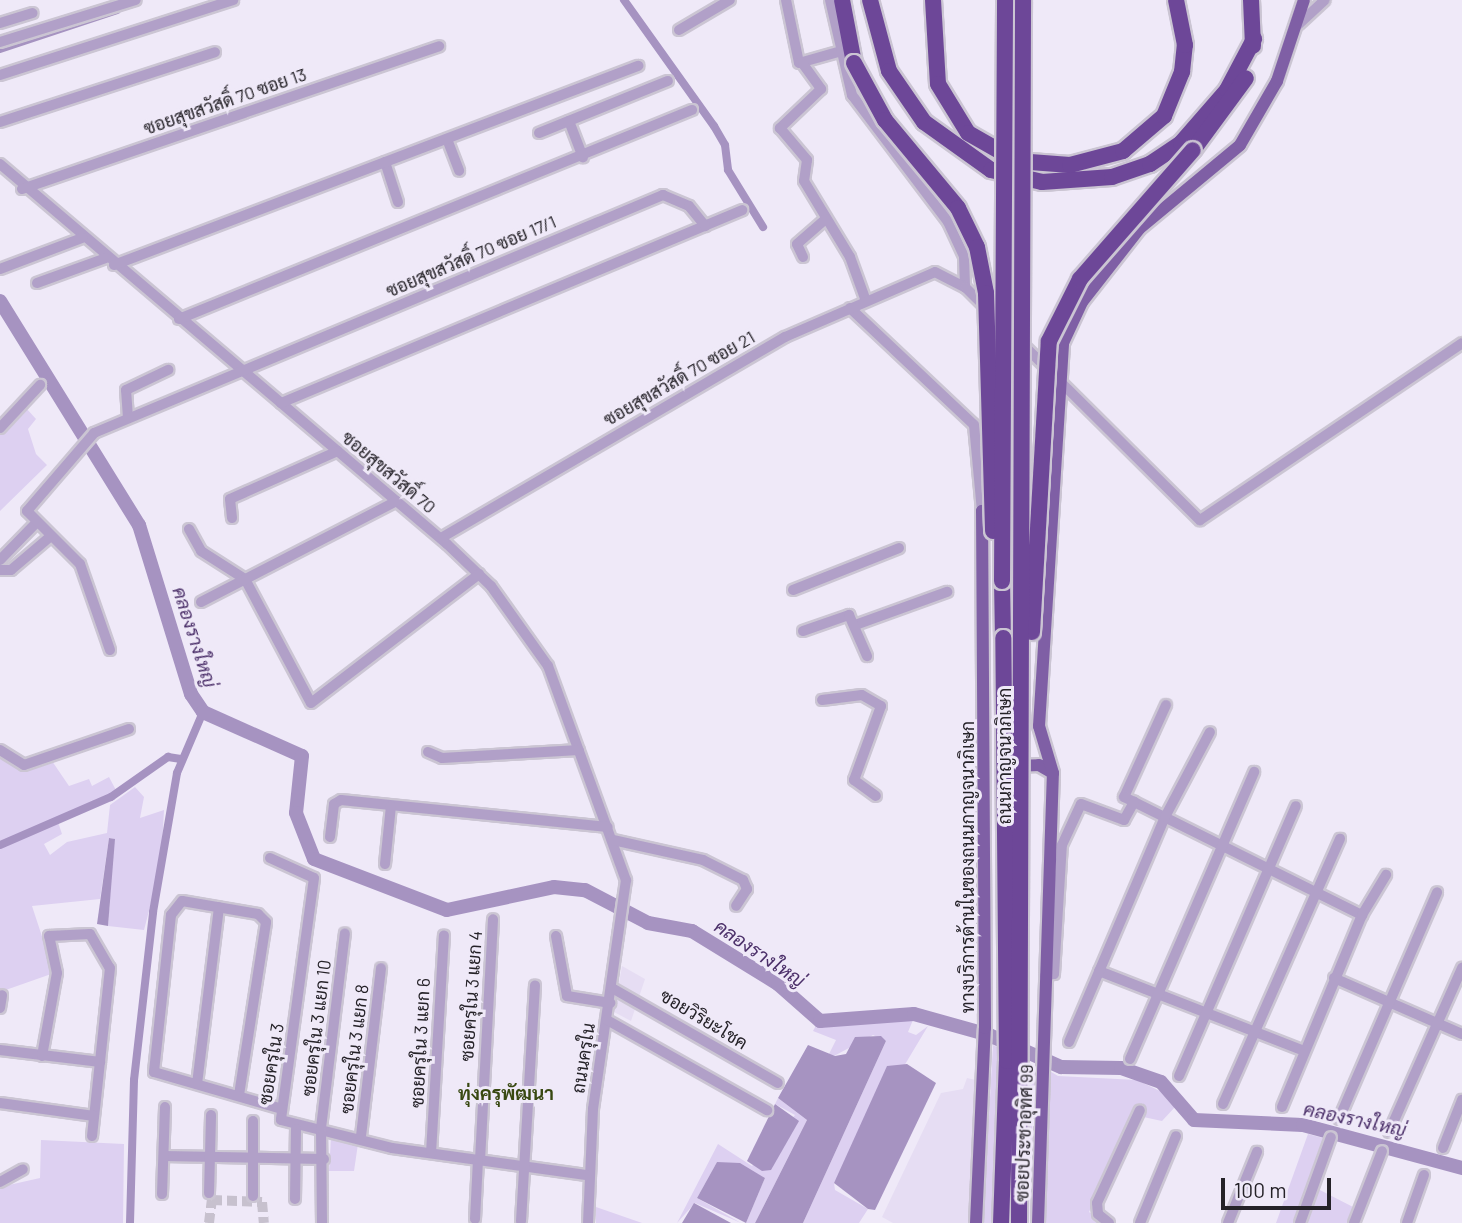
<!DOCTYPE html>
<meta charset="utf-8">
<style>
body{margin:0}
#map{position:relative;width:1462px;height:1223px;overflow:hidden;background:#efe9f8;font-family:Barlow,Sarabun,sans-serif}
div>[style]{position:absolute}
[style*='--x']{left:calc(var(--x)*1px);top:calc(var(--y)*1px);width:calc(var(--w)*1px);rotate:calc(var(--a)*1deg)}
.built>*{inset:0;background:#e6ddf3}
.green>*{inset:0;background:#ddd0f1}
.water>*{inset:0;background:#a693c1}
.canal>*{height:8px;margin:-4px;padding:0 4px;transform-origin:4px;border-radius:4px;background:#a693c1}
.river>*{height:14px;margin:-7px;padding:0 7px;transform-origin:7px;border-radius:7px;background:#a693c1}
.minor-tunnel>*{height:10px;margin-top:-5px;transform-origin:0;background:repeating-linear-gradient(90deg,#c7c1ce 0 10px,transparent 0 15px)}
.roads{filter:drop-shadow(2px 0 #cbc5d3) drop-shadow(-2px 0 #cbc5d3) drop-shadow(0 2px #cbc5d3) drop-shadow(0 -2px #cbc5d3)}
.minor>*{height:10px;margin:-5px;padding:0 5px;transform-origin:5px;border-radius:5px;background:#b1a0c8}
.major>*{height:12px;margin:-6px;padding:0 6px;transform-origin:6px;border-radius:6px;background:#7f5fa5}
.highway>*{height:16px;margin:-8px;padding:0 8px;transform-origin:8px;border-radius:8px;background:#6d4798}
.bridges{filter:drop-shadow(2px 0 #cbc5d3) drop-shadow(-2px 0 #cbc5d3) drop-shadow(0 2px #cbc5d3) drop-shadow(0 -2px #cbc5d3)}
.highway-bridge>*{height:16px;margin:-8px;padding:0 8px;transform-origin:8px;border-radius:8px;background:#6d4798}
span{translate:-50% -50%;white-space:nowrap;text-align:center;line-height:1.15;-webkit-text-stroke:6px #efe9f8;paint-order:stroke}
.street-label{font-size:18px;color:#252228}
.water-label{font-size:19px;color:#4c306a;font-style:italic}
.neighbourhood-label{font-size:19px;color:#384811;font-weight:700}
.scale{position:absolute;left:1221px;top:1178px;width:110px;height:32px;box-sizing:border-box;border:4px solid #252228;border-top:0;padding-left:9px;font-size:21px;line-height:24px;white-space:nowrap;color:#252228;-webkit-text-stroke:5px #efe9f8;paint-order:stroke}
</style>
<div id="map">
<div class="built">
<div style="clip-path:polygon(622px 966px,645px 979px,631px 1021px,614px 1012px)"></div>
<div style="clip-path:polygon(967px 1078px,976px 1080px,968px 1223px,893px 1223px,882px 1217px,941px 1093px,963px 1089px)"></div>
</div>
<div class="green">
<div style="clip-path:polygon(26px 408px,36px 419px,28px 429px,36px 454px,47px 465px,0 511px,0 434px)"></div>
<div style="clip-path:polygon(0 754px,27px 767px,52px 761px,69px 786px,89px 779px,92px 786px,109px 777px,118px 794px,57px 819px,62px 834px,44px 844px,50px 855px,67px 842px,107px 833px,110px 805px,135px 787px,144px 797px,140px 818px,164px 810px,161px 865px,144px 930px,108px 926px,114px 839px,109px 838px,100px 899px,32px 906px,54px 973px,0 992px)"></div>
<div style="clip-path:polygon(913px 1020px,908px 1032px,916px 1035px,928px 1026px,834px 1183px,835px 1190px,868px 1209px,859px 1223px,803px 1223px,886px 1041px,873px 1035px,834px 1056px,829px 1054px,836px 1040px,813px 1031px,818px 1022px)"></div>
<div style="clip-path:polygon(993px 1045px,1035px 1066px,1028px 1223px,983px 1223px)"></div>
<div style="clip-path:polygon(1048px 1070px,1058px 1076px,1137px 1080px,1162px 1092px,1175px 1107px,1162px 1121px,1134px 1115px,1089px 1212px,1104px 1223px,1043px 1223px)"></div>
<div style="clip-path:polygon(778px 1098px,807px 1120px,755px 1223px,746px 1223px,765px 1178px,717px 1162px,697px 1198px,741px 1223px,695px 1203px,677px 1223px,718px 1144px,752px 1166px,795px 1115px,775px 1104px)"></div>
<div style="clip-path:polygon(1308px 1134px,1334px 1141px,1316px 1188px,1355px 1208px,1349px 1223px,1276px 1223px)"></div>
<div style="clip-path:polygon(331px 1137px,359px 1137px,354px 1171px,329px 1171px)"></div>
<div style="clip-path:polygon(41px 1140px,124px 1144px,123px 1223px,0 1223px,0 1187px,40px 1178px)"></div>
<div style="clip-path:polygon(596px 1207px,642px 1223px,596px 1223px)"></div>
</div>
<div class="water">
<div style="clip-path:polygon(109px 838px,115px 839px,108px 926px,97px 924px)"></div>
<div style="clip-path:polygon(881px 1036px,886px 1041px,803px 1223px,755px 1223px,807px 1120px,778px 1098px,808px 1045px,835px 1056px,846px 1054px,855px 1037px)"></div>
<div style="clip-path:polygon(907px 1064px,936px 1083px,875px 1210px,868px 1209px,834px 1183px,887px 1066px)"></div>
<div style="clip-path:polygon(775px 1104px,799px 1121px,771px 1170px,762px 1171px,747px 1161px)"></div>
<div style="clip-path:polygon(717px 1162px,740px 1163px,765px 1178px,746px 1223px,697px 1198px)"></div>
<div style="clip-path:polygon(694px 1203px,731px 1223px,682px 1223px)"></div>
</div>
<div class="canal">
<div style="--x:624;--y:0;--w:155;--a:54.5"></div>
<div style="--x:714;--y:126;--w:22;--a:60"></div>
<div style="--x:725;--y:145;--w:25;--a:83"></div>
<div style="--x:728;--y:170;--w:67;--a:58.4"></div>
<div style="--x:0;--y:49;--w:123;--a:-18.4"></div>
<div style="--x:0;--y:845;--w:121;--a:-23.4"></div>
<div style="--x:111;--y:797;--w:70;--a:-35.1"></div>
<div style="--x:168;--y:757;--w:13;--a:9"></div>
<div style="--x:130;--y:1223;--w:143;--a:-88.4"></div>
<div style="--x:134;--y:1080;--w:169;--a:-83.5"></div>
<div style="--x:153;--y:912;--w:141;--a:-80.2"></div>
<div style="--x:177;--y:773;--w:66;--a:-66.9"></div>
</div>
<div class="river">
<div style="--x:0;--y:301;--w:264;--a:58.2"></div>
<div style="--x:139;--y:525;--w:177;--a:72.9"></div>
<div style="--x:191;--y:694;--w:22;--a:56"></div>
<div style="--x:203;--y:712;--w:108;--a:24"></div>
<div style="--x:302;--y:756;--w:57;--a:96"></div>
<div style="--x:296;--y:813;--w:49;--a:68.6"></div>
<div style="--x:314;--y:859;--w:142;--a:21"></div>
<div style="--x:447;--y:910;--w:109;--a:-12.1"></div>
<div style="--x:554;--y:887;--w:31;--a:6"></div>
<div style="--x:585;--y:890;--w:71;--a:27.6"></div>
<div style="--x:648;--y:923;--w:45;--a:10.3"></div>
<div style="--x:692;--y:931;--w:101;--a:31.6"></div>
<div style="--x:778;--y:984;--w:56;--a:41.4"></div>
<div style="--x:820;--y:1021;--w:94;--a:-4.3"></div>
<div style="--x:914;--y:1014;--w:78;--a:15.6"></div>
<div style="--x:989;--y:1035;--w:79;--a:24"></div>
<div style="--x:1061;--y:1067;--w:60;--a:1"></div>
<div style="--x:1121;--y:1068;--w:42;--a:19.3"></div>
<div style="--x:1161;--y:1082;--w:50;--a:49"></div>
<div style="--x:1194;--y:1120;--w:109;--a:2.6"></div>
<div style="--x:1303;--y:1125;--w:165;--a:15.1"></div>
</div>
<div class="minor-tunnel">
<div style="--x:209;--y:1223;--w:23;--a:-83"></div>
<div style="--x:212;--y:1200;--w:50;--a:2.3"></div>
<div style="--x:262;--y:1202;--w:21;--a:85"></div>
</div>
<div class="roads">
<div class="minor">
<div style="--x:786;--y:0;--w:64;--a:78.3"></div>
<div style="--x:799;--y:63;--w:41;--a:-15.8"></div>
<div style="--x:830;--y:0;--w:98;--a:77"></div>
<div style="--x:852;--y:95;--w:159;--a:52.9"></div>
<div style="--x:948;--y:222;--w:38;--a:65"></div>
<div style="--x:964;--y:257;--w:30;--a:88"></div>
<div style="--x:0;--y:23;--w:34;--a:-17"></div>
<div style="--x:1299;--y:24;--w:35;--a:-43"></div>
<div style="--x:679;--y:30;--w:59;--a:-30.5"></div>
<div style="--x:0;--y:42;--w:142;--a:-17.2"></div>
<div style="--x:803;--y:64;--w:31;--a:54"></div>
<div style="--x:821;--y:89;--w:57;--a:136.4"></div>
<div style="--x:780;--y:128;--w:42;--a:49.8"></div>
<div style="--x:807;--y:160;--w:21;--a:98"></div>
<div style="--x:804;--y:181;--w:89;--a:58.8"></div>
<div style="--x:850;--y:257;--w:47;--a:70"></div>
<div style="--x:0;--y:75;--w:245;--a:-17.8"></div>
<div style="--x:569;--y:121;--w:39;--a:69"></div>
<div style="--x:0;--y:122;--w:226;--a:-18"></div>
<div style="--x:539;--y:133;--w:139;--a:-22"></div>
<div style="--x:447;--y:139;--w:34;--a:69"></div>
<div style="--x:385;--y:162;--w:42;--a:72"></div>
<div style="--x:0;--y:164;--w:587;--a:40.37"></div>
<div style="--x:447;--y:544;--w:61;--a:43.7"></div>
<div style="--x:491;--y:586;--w:98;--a:54.5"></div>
<div style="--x:548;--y:666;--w:228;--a:70"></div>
<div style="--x:626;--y:880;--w:231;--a:98.2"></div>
<div style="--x:593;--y:1109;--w:114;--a:92.5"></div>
<div style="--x:22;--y:189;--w:441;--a:-18.9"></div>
<div style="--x:803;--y:257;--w:14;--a:-115"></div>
<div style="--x:797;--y:244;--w:38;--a:-41"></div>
<div style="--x:114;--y:265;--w:561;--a:-20.8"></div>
<div style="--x:0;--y:269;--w:88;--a:-20.7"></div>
<div style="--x:37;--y:283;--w:73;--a:-19.9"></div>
<div style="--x:850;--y:308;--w:170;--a:43.3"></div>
<div style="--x:974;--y:425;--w:86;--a:84.7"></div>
<div style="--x:179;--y:319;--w:554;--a:-22.17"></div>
<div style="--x:281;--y:403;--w:500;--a:-22.7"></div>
<div style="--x:128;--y:418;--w:28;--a:-94"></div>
<div style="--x:126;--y:390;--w:47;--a:-25.5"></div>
<div style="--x:0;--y:428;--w:59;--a:-47.1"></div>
<div style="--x:232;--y:518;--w:19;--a:-96"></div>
<div style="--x:230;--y:499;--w:118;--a:-24"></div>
<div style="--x:189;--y:529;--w:25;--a:61"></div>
<div style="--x:201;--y:551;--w:52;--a:32.5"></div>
<div style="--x:245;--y:579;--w:140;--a:62"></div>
<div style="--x:311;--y:703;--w:212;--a:-37.5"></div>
<div style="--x:441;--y:538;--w:398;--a:-30.3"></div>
<div style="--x:785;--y:337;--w:163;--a:-23.4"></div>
<div style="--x:935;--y:272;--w:34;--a:27"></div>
<div style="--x:965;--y:287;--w:331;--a:44.8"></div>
<div style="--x:1200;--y:520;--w:316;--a:-34"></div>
<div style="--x:0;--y:560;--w:52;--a:-45.8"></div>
<div style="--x:0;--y:570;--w:11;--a:0"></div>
<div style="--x:11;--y:570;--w:52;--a:-40.4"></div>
<div style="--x:793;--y:590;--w:114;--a:-21.6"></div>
<div style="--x:201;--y:602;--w:220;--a:-27.3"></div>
<div style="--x:858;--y:624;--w:95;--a:-19.8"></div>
<div style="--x:803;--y:631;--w:49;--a:-19.2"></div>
<div style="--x:849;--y:615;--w:45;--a:66.3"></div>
<div style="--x:110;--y:650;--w:91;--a:-109.2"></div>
<div style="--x:80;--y:564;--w:75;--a:-135"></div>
<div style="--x:27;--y:511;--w:103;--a:-49.3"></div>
<div style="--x:94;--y:433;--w:617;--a:-22.7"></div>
<div style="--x:663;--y:195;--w:28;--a:23"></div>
<div style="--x:689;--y:206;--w:26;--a:51"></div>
<div style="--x:822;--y:700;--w:40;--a:-7.1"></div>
<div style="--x:862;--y:695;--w:22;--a:30"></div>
<div style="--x:881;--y:706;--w:79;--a:110"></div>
<div style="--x:854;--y:780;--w:27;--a:36"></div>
<div style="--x:1166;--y:705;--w:101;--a:114.5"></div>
<div style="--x:1124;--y:797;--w:266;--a:26.4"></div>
<div style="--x:0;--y:750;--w:28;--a:32"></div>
<div style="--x:24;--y:765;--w:111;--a:-18.9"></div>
<div style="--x:428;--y:752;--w:15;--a:23"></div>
<div style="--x:442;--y:758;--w:137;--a:-3.3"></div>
<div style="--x:330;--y:837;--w:33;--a:-83"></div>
<div style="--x:334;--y:804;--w:8;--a:-30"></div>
<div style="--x:341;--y:800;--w:268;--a:5.8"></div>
<div style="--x:613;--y:840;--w:92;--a:12.5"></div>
<div style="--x:703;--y:860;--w:45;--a:26.6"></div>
<div style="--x:743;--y:880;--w:10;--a:66"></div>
<div style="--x:747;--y:889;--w:20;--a:123"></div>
<div style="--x:270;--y:858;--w:48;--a:24.4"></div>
<div style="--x:314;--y:878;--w:244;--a:97.8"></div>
<div style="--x:281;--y:1120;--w:114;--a:14.2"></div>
<div style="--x:392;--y:1148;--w:196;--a:7.9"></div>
<div style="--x:385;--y:864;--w:58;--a:-84.1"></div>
<div style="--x:556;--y:936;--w:61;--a:79.6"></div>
<div style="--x:567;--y:996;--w:44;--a:9.2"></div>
<div style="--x:1099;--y:971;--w:220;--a:21.3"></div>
<div style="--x:1045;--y:976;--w:9;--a:-13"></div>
<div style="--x:1054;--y:974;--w:129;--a:-86.5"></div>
<div style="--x:1062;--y:845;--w:45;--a:-65.1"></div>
<div style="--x:1081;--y:804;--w:46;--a:20.4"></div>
<div style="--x:1124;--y:820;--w:21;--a:-61"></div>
<div style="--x:1334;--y:978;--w:140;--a:23.6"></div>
<div style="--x:612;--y:988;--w:191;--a:29.8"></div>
<div style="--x:0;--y:1008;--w:13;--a:-81"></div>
<div style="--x:607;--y:1020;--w:184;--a:29.4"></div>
<div style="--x:1069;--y:1042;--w:245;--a:-66.9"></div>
<div style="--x:1165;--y:817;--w:96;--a:-62.1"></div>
<div style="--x:0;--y:1050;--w:101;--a:6.8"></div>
<div style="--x:42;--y:1056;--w:84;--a:-79.8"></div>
<div style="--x:57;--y:973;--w:38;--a:-102"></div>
<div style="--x:49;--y:936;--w:41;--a:-2.8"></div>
<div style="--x:90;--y:934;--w:39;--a:60"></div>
<div style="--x:110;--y:968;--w:169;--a:96.1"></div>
<div style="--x:1130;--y:1059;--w:313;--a:-66.6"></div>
<div style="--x:1179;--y:1076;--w:294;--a:-66.6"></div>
<div style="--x:197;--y:1084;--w:178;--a:-82.9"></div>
<div style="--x:239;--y:1095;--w:175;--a:-81.1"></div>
<div style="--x:266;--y:922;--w:11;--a:-135"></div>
<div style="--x:258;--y:914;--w:77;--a:-170.3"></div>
<div style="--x:182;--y:901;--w:18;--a:128"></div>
<div style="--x:171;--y:915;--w:158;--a:96.2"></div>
<div style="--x:154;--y:1072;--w:133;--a:16.1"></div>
<div style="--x:0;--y:1103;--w:95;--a:7.9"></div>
<div style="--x:1223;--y:1104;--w:290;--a:-66.2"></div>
<div style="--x:1282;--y:1107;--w:208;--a:-67.4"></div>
<div style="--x:1362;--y:915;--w:47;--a:-59"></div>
<div style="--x:1339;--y:1119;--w:247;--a:-66.6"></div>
<div style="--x:1389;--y:1132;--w:180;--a:-66"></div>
<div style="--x:361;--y:1136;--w:169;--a:-83.2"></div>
<div style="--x:1443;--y:1148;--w:52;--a:-68.4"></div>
<div style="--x:431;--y:1153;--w:218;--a:-86.6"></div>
<div style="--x:164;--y:1156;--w:160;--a:1.1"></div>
<div style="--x:480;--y:1160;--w:241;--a:-86.9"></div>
<div style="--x:0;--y:1182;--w:26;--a:-29"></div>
<div style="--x:209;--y:1193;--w:78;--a:-88.5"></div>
<div style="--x:162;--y:1194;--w:87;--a:-88"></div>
<div style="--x:253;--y:1196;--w:75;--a:-90"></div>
<div style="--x:295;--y:1199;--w:70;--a:-89.2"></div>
<div style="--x:475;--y:1219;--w:59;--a:-87.1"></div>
<div style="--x:521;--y:1221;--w:236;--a:-86.6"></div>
<div style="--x:322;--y:1223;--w:95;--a:-90.6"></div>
<div style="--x:321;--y:1128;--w:196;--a:-83"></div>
<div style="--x:1109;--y:1223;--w:14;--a:-141"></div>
<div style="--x:1098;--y:1214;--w:11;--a:-95"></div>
<div style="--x:1097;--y:1203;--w:102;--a:-65.2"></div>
<div style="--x:1140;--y:1223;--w:94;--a:-67.5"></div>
<div style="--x:1228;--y:1223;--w:77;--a:-67.8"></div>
<div style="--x:1300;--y:1223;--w:91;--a:-70.2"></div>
<div style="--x:1354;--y:1223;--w:77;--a:-68.7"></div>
<div style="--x:1407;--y:1223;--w:51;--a:-70.5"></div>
</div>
<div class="major">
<div style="--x:1014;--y:766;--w:25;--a:-2"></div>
<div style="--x:1039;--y:765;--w:16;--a:30"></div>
<div style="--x:976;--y:1223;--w:195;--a:-87.4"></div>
<div style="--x:985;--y:1028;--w:517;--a:-90.33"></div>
<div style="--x:982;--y:511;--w:67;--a:-8.6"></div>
<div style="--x:1038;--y:1223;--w:450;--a:-88.1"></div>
<div style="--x:1053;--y:773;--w:49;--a:-106.6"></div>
<div style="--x:1039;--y:726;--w:384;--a:-86.4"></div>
<div style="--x:1063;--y:343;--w:45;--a:-65.1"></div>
<div style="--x:1082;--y:302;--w:93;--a:-52"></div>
<div style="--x:1139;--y:229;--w:131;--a:-39.7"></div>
<div style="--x:1240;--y:145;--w:74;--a:-60"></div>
<div style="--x:1277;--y:81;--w:85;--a:-71.6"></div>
</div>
<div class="highway">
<div style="--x:842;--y:0;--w:64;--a:79.2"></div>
<div style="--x:870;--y:0;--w:73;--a:75"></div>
<div style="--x:889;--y:71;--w:62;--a:55.5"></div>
<div style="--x:924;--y:122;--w:82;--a:35.6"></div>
<div style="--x:991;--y:170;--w:52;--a:13.2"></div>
<div style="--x:1042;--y:182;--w:70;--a:-4.1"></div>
<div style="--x:1112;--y:177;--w:40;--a:-18.9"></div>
<div style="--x:1150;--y:164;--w:37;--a:-34"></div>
<div style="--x:1181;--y:143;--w:70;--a:-49"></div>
<div style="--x:1227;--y:90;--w:58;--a:-62.1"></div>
<div style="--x:933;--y:0;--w:84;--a:86.6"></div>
<div style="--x:938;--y:84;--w:57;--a:58.5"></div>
<div style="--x:968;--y:133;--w:56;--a:29.7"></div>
<div style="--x:1017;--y:161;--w:53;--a:4.3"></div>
<div style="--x:1070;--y:165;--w:55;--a:-14.8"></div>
<div style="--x:1123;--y:151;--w:54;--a:-40.5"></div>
<div style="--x:1164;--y:116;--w:48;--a:-67.8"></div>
<div style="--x:1182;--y:72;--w:27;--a:-84"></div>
<div style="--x:1185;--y:45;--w:46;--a:-101.3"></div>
<div style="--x:1251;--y:0;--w:46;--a:87.5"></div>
<div style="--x:1193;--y:150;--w:89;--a:-53.6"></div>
<div style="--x:1002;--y:581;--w:57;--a:89"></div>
</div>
</div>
<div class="bridges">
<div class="highway-bridge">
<div style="--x:854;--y:63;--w:65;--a:61.5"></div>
<div style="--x:885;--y:120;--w:114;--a:50.3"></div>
<div style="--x:958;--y:208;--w:43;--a:64"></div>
<div style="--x:977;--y:247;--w:47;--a:78.9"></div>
<div style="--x:986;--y:293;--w:238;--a:88.3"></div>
<div style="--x:1002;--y:581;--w:581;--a:-89.7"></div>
<div style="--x:1032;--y:632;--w:291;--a:-86.7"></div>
<div style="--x:1049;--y:341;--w:69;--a:-63.4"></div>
<div style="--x:1080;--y:279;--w:171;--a:-48.8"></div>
<div style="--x:1001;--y:1223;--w:162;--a:-87.9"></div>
<div style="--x:1007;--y:1061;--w:423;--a:-90.5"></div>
<div style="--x:1019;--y:1223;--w:1223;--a:-89.81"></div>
</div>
</div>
<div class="street-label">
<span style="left:225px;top:101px;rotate:-19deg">ซอยสุขสวัสดิ์ 70 ซอย 13</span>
<span style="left:471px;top:256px;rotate:-23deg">ซอยสุขสวัสดิ์ 70 ซอย 17/1</span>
<span style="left:679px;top:378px;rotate:-30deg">ซอยสุขสวัสดิ์ 70 ซอย 21</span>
<span style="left:389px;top:472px;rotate:40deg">ซอยสุขสวัสดิ์ 70</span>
<span style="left:1004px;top:756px;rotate:-90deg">ถนนกาญจนาภิเษก</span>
<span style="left:967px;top:867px;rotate:-90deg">ทางบริการด้านในของถนนกาญจนาภิเษก</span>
<span style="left:471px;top:996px;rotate:-86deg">ซอยครุใน 3 แยก 4</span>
<span style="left:704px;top:1019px;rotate:31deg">ซอยวิริยะโชค</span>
<span style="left:316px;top:1028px;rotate:-83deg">ซอยครุใน 3 แยก 10</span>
<span style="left:420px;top:1043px;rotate:-87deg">ซอยครุใน 3 แยก 6</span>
<span style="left:354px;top:1049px;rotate:-83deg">ซอยครุใน 3 แยก 8</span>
<span style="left:583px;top:1058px;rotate:-81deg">ถนนครุใน</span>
<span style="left:271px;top:1064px;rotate:-81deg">ซอยครุใน 3</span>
<span style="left:1024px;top:1133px;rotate:-88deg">ซอยประชาอุทิศ 99</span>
</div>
<div class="water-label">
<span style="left:195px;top:637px;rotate:72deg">คลองรางใหญ่</span>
<span style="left:760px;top:953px;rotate:34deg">คลองรางใหญ่</span>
<span style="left:1355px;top:1119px;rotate:12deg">คลองรางใหญ่</span>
</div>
<div class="neighbourhood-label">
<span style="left:506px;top:1093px">ทุ่งครุพัฒนา</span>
</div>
<div class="scale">100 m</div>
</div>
